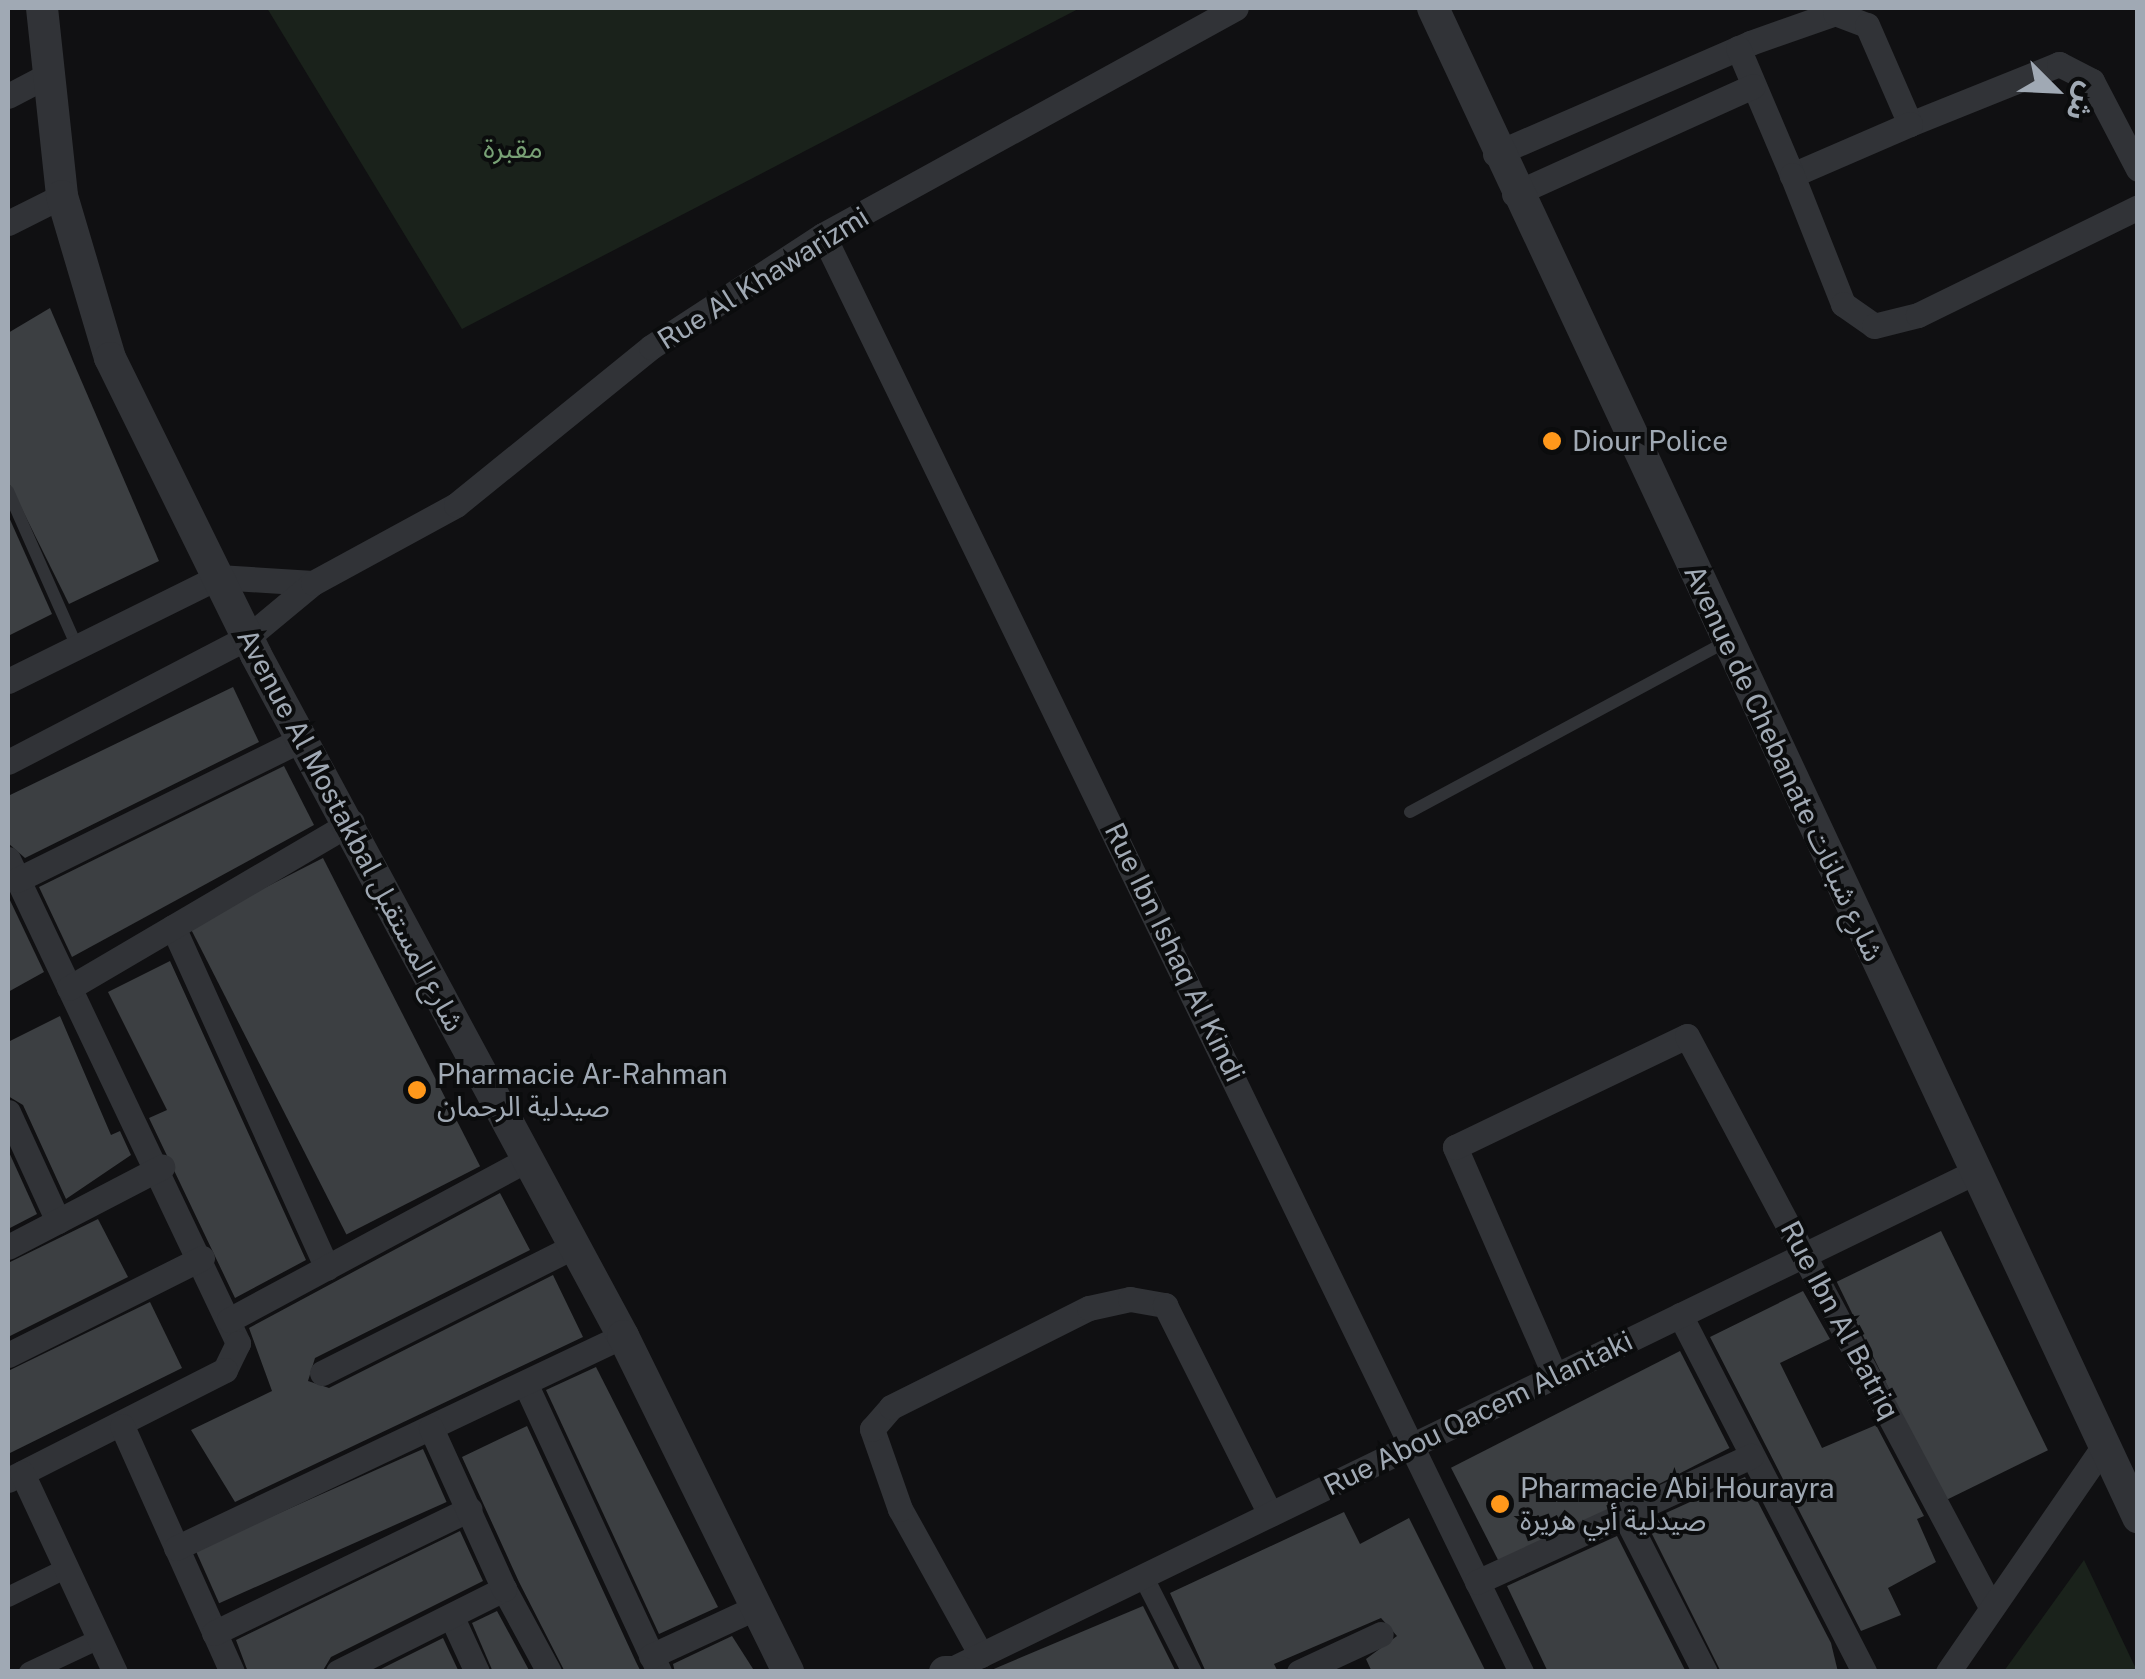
<!DOCTYPE html>
<meta charset="utf-8">
<style>
body{margin:0}
#map{position:relative;width:2145px;height:1679px;overflow:hidden;background:#101012;font-family:"Public Sans","Noto Sans Arabic",sans-serif}
div>[style]{position:absolute}
[style*='--x']{left:calc(var(--x)*1px);top:calc(var(--y)*1px);width:calc(var(--w)*1px);rotate:calc(var(--a)*1deg)}
.green>*{inset:0;background:#1a221b}
.building>*{inset:0;background:#3c3f42;transform-origin:0 0}
.service>*{height:12px;margin:-6px;padding:0 6px;transform-origin:6px;border-radius:6px;background:#313337}
.pedestrian>*{height:20px;margin:-10px;padding:0 10px;transform-origin:10px;border-radius:10px;background:#313337}
.minor>*{height:25px;margin:-12.5px;padding:0 12.5px;transform-origin:12.5px;border-radius:12.5px;background:#313337}
.tertiary>*{height:32px;margin:-16px;padding:0 16px;transform-origin:16px;border-radius:16px;background:#313337}
.dots>*{width:28px;height:28px;translate:-50% -50%;box-sizing:border-box;border:5px solid #0b0c0d;border-radius:50%}
span{translate:-50% -50%;white-space:nowrap;text-align:center;line-height:1.15;-webkit-text-stroke:8px #0b0c0d;paint-order:stroke}
.park-label{font-size:28px;color:#78a175}
.street-label{font-size:28px;color:#a0a9b4}
.poi-label{font-size:28px;color:#a0a9b4}
.left{translate:0 -50%;text-align:left}
.frame{position:absolute;inset:0;border:10px solid #a0a9b4;pointer-events:none}
.north{position:absolute;left:2005px;top:40px;width:100px;height:100px;-webkit-text-stroke:8px #0b0c0d;paint-order:stroke;rotate:114deg;font-size:28px;font-weight:700;line-height:40px;text-align:center;color:#a0a9b4}
.north::after{content:'';display:block;margin:auto;width:35px;height:45px;background:#a0a9b4;clip-path:polygon(50% 0,100% 100%,50% 72%,0 100%)}
</style>
<div id="map">
<div class="green">
<div style="clip-path:polygon(267px 8px,1080px 8px,462px 329px)"></div>
<div style="clip-path:polygon(2084px 1560px,2137px 1671px,2004px 1671px)"></div>
</div>
<div class="building">
<div style="clip-path:polygon(50px 308px,159px 561px,69px 604px,8px 481px,8px 333px)"></div>
<div style="clip-path:polygon(8px 515px,52px 614px,8px 636px)"></div>
<div style="clip-path:polygon(233px 687px,259px 742px,25px 858px,8px 843px,8px 796px)"></div>
<div style="clip-path:polygon(284px 766px,314px 825px,72px 957px,39px 887px)"></div>
<div style="left:323px;top:858px;width:346px;height:150px;rotate:63deg"></div>
<div style="clip-path:polygon(8px 896px,44px 972px,8px 992px)"></div>
<div style="clip-path:polygon(170px 961px,306px 1260px,235px 1298px,149px 1118px,167px 1110px,108px 992px)"></div>
<div style="clip-path:polygon(60px 1016px,111px 1135px,120px 1131px,131px 1155px,66px 1199px,23px 1105px,8px 1096px,8px 1042px)"></div>
<div style="clip-path:polygon(8px 1150px,37px 1214px,8px 1229px)"></div>
<div style="clip-path:polygon(500px 1193px,530px 1250px,315px 1358px,308px 1381px,329px 1388px,553px 1275px,583px 1337px,235px 1502px,191px 1430px,272px 1391px,249px 1328px)"></div>
<div style="clip-path:polygon(98px 1219px,128px 1277px,8px 1337px,8px 1263px)"></div>
<div style="left:1941px;top:1231px;width:244px;height:116px;rotate:64deg"></div>
<div style="clip-path:polygon(1803px 1291px,1830px 1339px,1780px 1363px,1822px 1448px,1876px 1425px,1924px 1516px,1917px 1519px,1936px 1562px,1888px 1588px,1901px 1615px,1861px 1631px,1710px 1337px)"></div>
<div style="clip-path:polygon(150px 1302px,182px 1368px,8px 1454px,8px 1371px)"></div>
<div style="left:1680px;top:1351px;width:109px;height:257px;rotate:63deg"></div>
<div style="clip-path:polygon(596px 1367px,718px 1607px,659px 1634px,546px 1390px)"></div>
<div style="clip-path:polygon(527px 1426px,636px 1662px,641px 1672px,565px 1672px,519px 1582px,462px 1457px)"></div>
<div style="left:423px;top:1449px;width:58px;height:249px;rotate:66deg"></div>
<div style="clip-path:polygon(1745px 1477px,1831px 1643px,1838px 1672px,1721px 1672px,1646px 1522px)"></div>
<div style="clip-path:polygon(1344px 1512px,1360px 1544px,1409px 1518px,1486px 1672px,1372px 1672px,1366px 1659px,1397px 1636px,1381px 1618px,1274px 1664px,1278px 1672px,1206px 1672px,1170px 1593px)"></div>
<div style="clip-path:polygon(460px 1531px,483px 1581px,331px 1657px,322px 1672px,248px 1672px,236px 1640px)"></div>
<div style="clip-path:polygon(1617px 1536px,1686px 1672px,1548px 1672px,1507px 1586px)"></div>
<div style="clip-path:polygon(1143px 1606px,1176px 1672px,989px 1672px,989px 1671px)"></div>
<div style="clip-path:polygon(497px 1611px,530px 1672px,493px 1672px,472px 1623px)"></div>
<div style="clip-path:polygon(732px 1636px,755px 1672px,675px 1672px,673px 1664px)"></div>
<div style="clip-path:polygon(443px 1638px,459px 1672px,375px 1672px)"></div>
</div>
<div class="service">
<div style="--x:8;--y:491;--w:173;--a:66.1"></div>
<div style="--x:1410;--y:812;--w:360;--a:-28.3"></div>
</div>
<div class="pedestrian">
<div style="--x:1143;--y:1576;--w:108;--a:63"></div>
<div style="--x:8;--y:1597;--w:66;--a:-26.2"></div>
<div style="--x:29;--y:1672;--w:77;--a:-25.2"></div>
</div>
<div class="minor">
<div style="--x:8;--y:96;--w:45;--a:-27.7"></div>
<div style="--x:1910;--y:124;--w:161;--a:-21.9"></div>
<div style="--x:2059;--y:64;--w:37;--a:27"></div>
<div style="--x:2092;--y:81;--w:99;--a:62.4"></div>
<div style="--x:1495;--y:154;--w:278;--a:-23.5"></div>
<div style="--x:1750;--y:43;--w:90;--a:-19.4"></div>
<div style="--x:1835;--y:13;--w:34;--a:21"></div>
<div style="--x:1867;--y:25;--w:108;--a:66.5"></div>
<div style="--x:1910;--y:124;--w:129;--a:156.6"></div>
<div style="--x:1792;--y:175;--w:138;--a:-113"></div>
<div style="--x:1792;--y:175;--w:139;--a:68.4"></div>
<div style="--x:1843;--y:304;--w:38;--a:35"></div>
<div style="--x:1874;--y:326;--w:45;--a:-14"></div>
<div style="--x:1918;--y:315;--w:245;--a:-26.1"></div>
<div style="--x:1514;--y:194;--w:262;--a:-24.3"></div>
<div style="--x:8;--y:223;--w:60;--a:-26.6"></div>
<div style="--x:823;--y:235;--w:1598;--a:64.09"></div>
<div style="--x:8;--y:681;--w:234;--a:-26.3"></div>
<div style="--x:218;--y:577;--w:95;--a:3.6"></div>
<div style="--x:8;--y:762;--w:271;--a:-27.5"></div>
<div style="--x:248;--y:637;--w:85;--a:-39.7"></div>
<div style="--x:313;--y:583;--w:163;--a:-28.6"></div>
<div style="--x:456;--y:505;--w:251;--a:-39"></div>
<div style="--x:651;--y:347;--w:205;--a:-33.1"></div>
<div style="--x:823;--y:235;--w:471;--a:-28.8"></div>
<div style="--x:8;--y:859;--w:536;--a:64.58"></div>
<div style="--x:238;--y:1343;--w:30;--a:116"></div>
<div style="--x:225;--y:1370;--w:243;--a:153.1"></div>
<div style="--x:17;--y:880;--w:320;--a:-26.3"></div>
<div style="--x:173;--y:927;--w:374;--a:65.7"></div>
<div style="--x:69;--y:988;--w:328;--a:-30.4"></div>
<div style="--x:8;--y:1112;--w:120;--a:65.4"></div>
<div style="--x:8;--y:1247;--w:174;--a:-27.5"></div>
<div style="--x:1680;--y:1315;--w:402;--a:62.7"></div>
<div style="--x:229;--y:1320;--w:335;--a:-28.3"></div>
<div style="--x:8;--y:1355;--w:217;--a:-26.6"></div>
<div style="--x:322;--y:1373;--w:278;--a:-26.7"></div>
<div style="--x:1555;--y:1376;--w:250;--a:-113.6"></div>
<div style="--x:1455;--y:1147;--w:257;--a:-25.6"></div>
<div style="--x:1687;--y:1036;--w:645;--a:61.96"></div>
<div style="--x:525;--y:1383;--w:319;--a:65.1"></div>
<div style="--x:122;--y:1426;--w:269;--a:65.9"></div>
<div style="--x:22;--y:1473;--w:220;--a:65"></div>
<div style="--x:1624;--y:1514;--w:178;--a:62.9"></div>
<div style="--x:176;--y:1548;--w:495;--a:-25.4"></div>
<div style="--x:1477;--y:1582;--w:302;--a:-24.7"></div>
<div style="--x:504;--y:1589;--w:94;--a:61.5"></div>
<div style="--x:454;--y:1622;--w:55;--a:65.3"></div>
<div style="--x:214;--y:1633;--w:284;--a:-25.9"></div>
<div style="--x:981;--y:1655;--w:167;--a:-119"></div>
<div style="--x:900;--y:1509;--w:85;--a:-109.3"></div>
<div style="--x:872;--y:1429;--w:29;--a:-49"></div>
<div style="--x:891;--y:1407;--w:221;--a:-26.6"></div>
<div style="--x:1089;--y:1308;--w:42;--a:-12.4"></div>
<div style="--x:1130;--y:1299;--w:36;--a:10"></div>
<div style="--x:1165;--y:1305;--w:234;--a:63.3"></div>
<div style="--x:651;--y:1656;--w:117;--a:-24.8"></div>
<div style="--x:958;--y:1666;--w:1131;--a:-25.91"></div>
<div style="--x:338;--y:1672;--w:186;--a:-26.6"></div>
<div style="--x:504;--y:1589;--w:177;--a:-114.4"></div>
<div style="--x:1299;--y:1672;--w:90;--a:-24.9"></div>
<div style="--x:1948;--y:1672;--w:271;--a:-55.4"></div>
</div>
<div class="tertiary">
<div style="--x:42;--y:8;--w:189;--a:83.9"></div>
<div style="--x:62;--y:196;--w:169;--a:73.5"></div>
<div style="--x:110;--y:358;--w:331;--a:63.8"></div>
<div style="--x:256;--y:655;--w:774;--a:61.68"></div>
<div style="--x:623;--y:1336;--w:374;--a:63.8"></div>
<div style="--x:1433;--y:8;--w:1666;--a:64.96"></div>
<div style="--x:945;--y:1672;--w:15;--a:0"></div>
</div>
<div class="dots">
<div style="left:1552px;top:441px;background:#ff981b"></div>
<div style="left:417px;top:1090px;background:#ff981b"></div>
<div style="left:1500px;top:1504px;background:#ff981b"></div>
</div>
<div class="park-label">
<span style="left:513px;top:148px">مقبرة</span>
</div>
<div class="street-label">
<span style="left:763px;top:278px;rotate:-32deg">Rue Al Khawarizmi</span>
<span style="left:1784px;top:763px;rotate:65deg">Avenue de Chebanate شارع شبانات</span>
<span style="left:351px;top:830px;rotate:62deg">Avenue Al Mostakbal شارع المستقبل</span>
<span style="left:1175px;top:952px;rotate:64deg">Rue Ibn Ishaq Al Kindi</span>
<span style="left:1840px;top:1320px;rotate:62deg">Rue Ibn Al Batriq</span>
<span style="left:1478px;top:1413px;rotate:-26deg">Rue Abou Qacem Alantaki</span>
</div>
<div class="poi-label">
<span class="left" style="left:1572px;top:441px">Diour Police</span>
<span class="left" style="left:437px;top:1090px">Pharmacie Ar-Rahman<br>صيدلية الرحمان</span>
<span class="left" style="left:1520px;top:1504px">Pharmacie Abi Hourayra<br>صيدلية أبي هريرة</span>
</div>
<div class="frame"></div>
<div class="north">ش</div>
</div>
